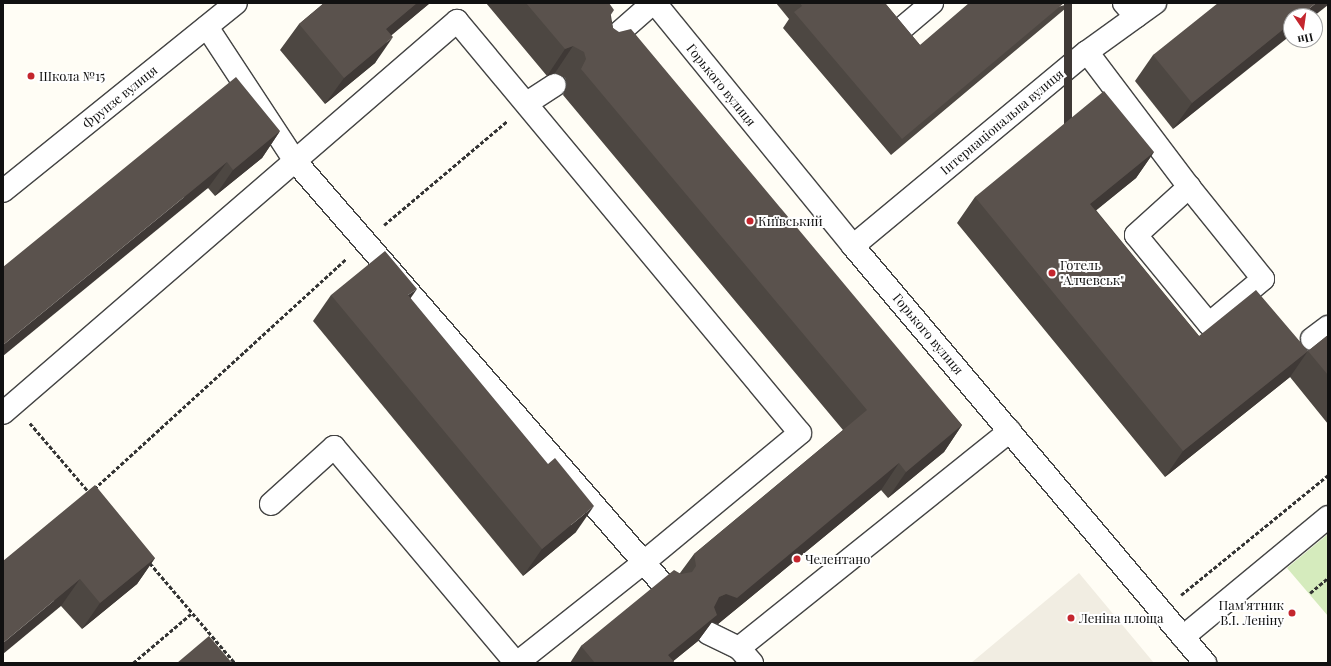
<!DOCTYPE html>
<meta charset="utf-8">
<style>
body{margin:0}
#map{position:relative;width:1331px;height:666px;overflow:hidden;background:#fffdf5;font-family:"Playfair Display",serif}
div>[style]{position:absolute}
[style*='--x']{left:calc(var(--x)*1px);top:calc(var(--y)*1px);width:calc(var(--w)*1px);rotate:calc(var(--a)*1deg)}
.green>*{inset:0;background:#d5ebbd}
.plaza>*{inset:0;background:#f1ede2}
.path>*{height:2.5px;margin-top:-1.25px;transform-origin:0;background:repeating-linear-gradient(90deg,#333 0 4px,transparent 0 6px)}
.roads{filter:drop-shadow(1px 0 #444) drop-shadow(-1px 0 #444) drop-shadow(0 1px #444) drop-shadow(0 -1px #444)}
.minor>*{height:22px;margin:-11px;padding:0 11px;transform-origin:11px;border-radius:11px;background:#fff}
.wall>*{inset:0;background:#4d4742}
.shaded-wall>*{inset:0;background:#3f3936;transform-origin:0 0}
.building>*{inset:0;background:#5a524d}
.dots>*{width:11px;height:11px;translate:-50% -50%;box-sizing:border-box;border:2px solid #fff;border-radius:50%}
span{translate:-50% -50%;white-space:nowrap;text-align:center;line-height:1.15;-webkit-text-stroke:4px #fff;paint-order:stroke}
.poi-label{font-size:13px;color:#111}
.left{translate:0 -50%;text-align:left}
.right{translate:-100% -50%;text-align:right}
.street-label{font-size:13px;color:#111}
.frame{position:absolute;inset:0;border:4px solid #111;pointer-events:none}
.north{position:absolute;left:1283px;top:8px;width:40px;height:40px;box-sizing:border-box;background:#fff;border:1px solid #a0a0a0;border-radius:50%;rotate:167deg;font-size:11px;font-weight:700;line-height:16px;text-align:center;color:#111}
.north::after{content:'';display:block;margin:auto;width:14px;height:18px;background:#c4262e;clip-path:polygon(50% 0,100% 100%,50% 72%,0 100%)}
</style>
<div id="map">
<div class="green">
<div style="clip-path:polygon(1328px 534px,1328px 616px,1287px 568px)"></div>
</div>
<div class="plaza">
<div style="clip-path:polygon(1079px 573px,1154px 663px,971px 663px)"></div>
</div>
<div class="path">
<div style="--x:384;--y:225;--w:161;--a:-40.2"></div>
<div style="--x:30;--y:423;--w:91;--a:49.5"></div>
<div style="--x:94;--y:489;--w:341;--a:-42.4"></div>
<div style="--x:150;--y:563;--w:131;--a:49.6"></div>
<div style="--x:1310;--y:593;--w:23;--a:-40"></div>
<div style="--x:1181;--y:595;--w:190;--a:-39.2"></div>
<div style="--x:133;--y:663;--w:77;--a:-40.3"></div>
</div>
<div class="roads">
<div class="minor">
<div style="--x:655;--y:3;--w:313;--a:50.8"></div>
<div style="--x:853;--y:246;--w:546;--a:49.83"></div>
<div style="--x:1124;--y:3;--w:18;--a:49"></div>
<div style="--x:207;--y:27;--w:160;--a:56.7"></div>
<div style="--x:295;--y:161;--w:566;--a:49.01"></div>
<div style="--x:900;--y:30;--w:42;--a:-40.2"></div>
<div style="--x:604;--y:46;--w:65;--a:-41.3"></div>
<div style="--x:1087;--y:52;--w:169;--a:52.9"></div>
<div style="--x:1189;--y:187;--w:118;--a:51.2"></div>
<div style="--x:1263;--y:279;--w:70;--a:140.2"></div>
<div style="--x:1209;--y:324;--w:115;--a:-129.4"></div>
<div style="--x:1136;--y:235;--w:72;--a:-42.2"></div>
<div style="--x:527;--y:103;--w:33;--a:-33"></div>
<div style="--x:3;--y:191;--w:299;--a:-38.9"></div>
<div style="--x:853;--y:246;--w:304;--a:-39.7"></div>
<div style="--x:1087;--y:52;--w:84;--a:-35.8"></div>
<div style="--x:1312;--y:339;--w:20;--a:-37"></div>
<div style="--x:3;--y:413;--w:600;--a:-40.81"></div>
<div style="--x:457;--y:21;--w:536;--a:50.22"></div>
<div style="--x:800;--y:433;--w:204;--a:140.4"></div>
<div style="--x:643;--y:563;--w:161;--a:141.6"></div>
<div style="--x:271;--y:504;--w:85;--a:-42.1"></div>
<div style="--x:334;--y:447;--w:282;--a:49.9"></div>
<div style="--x:708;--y:633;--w:34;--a:26"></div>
<div style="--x:1183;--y:637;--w:188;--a:-39.6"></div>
<div style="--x:752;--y:663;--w:20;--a:-131"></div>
<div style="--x:739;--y:648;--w:347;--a:-38.7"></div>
</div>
</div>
<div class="wall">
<div style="clip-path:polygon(324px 3px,430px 3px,391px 35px,375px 63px,325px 104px,280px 50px,299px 24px)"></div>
<div style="clip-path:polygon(486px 3px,609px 3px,613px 28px,962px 425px,944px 452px,888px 498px,881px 490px,718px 624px,712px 622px,698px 641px,673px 661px,675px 663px,570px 663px,581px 646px,680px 573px,694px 554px,843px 430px,563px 95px,567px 85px,565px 78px,555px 73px,547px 76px)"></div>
<div style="clip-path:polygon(776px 3px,885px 3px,920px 45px,1072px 3px,891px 155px,783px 28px,789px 19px)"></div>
<div style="clip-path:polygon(1328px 3px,1173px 129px,1135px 81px,1153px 55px)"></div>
<div style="clip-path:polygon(280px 131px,262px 158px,215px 196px,208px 188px,3px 267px)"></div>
<div style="clip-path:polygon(1154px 152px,1136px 178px,1096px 210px,1199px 336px,1308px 351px,1328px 335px,1328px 424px,1290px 377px,1165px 477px,957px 223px,975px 197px)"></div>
<div style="clip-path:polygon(331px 295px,410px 298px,576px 532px,523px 576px,313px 321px)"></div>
<div style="clip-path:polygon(155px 558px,137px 584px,82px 629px,61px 606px,3px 561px)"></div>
</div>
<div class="shaded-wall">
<div style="clip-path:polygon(417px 3px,430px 3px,368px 55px,386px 29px)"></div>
<div style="left:1064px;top:3px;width:8px;height:212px"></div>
<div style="clip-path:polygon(1316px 3px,1328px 3px,1328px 5px,1314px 16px,1300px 16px)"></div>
<div style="clip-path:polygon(1291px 23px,1291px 35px,1173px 129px,1192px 103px)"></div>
<div style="clip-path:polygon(393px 37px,375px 63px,325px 104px,344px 78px)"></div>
<div style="clip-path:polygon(573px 46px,555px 73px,547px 76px,565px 49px)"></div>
<div style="clip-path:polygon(280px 131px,262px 158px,215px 196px,233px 170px)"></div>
<div style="clip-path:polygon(1154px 152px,1136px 178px,1072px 230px,1090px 204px)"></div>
<div style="clip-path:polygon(227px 162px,208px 188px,3px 356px,3px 345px)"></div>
<div style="clip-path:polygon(417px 289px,399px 315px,408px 295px)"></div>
<div style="clip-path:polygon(1308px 351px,1290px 377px,1165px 477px,1183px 451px)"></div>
<div style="clip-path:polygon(962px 425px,944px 452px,888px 498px,906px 472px)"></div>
<div style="clip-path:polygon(899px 463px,881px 490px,718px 624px,712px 622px,698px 641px,671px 663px,668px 655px,707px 621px,719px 597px,726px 594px)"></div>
<div style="clip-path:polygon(594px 506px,576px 532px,523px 576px,542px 549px)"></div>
<div style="clip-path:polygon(155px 558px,137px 584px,82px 629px,100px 603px)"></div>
<div style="clip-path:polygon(80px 579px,61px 606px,3px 654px,3px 643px)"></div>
</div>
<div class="building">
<div style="clip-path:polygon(324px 3px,417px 3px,386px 29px,393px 37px,344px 78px,299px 24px)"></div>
<div style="clip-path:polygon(526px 3px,609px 3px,614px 10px,610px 16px,613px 28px,619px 32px,631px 29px,962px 425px,906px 472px,899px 463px,737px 598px,726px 594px,719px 597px,714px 607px,717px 615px,668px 655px,675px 663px,595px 663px,581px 646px,674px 570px,681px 574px,692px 572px,696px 566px,694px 554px,867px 410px,581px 69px,586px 59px,584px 52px,573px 46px,565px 49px)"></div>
<div style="clip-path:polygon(800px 3px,885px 3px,920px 45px,969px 3px,1064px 3px,902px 139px,794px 12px,802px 6px)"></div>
<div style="clip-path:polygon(1218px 3px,1316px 3px,1300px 16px,1291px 16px,1291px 23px,1192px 103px,1153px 55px)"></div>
<div style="clip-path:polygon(236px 77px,280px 131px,233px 170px,227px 162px,3px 345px,3px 267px)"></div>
<div style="clip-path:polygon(1104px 91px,1154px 152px,1090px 204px,1199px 336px,1256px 290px,1308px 351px,1183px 451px,975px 197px)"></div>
<div style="clip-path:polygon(385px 251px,417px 289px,408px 295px,548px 464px,555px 458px,594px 506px,542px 549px,331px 295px)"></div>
<div style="clip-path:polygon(1328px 335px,1328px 375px,1308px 351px)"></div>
<div style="clip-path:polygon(95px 485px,155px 558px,100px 603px,80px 579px,3px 643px,3px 561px)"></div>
<div style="clip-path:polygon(209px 636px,232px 663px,177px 663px)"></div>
</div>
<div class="dots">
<div style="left:31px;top:76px;background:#c4262e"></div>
<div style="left:750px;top:221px;background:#c4262e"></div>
<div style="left:1052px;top:273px;background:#c4262e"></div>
<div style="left:797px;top:559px;background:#c4262e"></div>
<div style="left:1292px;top:613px;background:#c4262e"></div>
<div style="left:1071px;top:618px;background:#c4262e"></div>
</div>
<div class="poi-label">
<span class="left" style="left:39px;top:76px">Школа №15</span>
<span class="left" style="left:758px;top:221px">Київський</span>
<span class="left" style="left:1060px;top:273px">Готель<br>"Алчевськ"</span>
<span class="left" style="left:805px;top:559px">Челентано</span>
<span class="right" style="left:1284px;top:613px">Пам'ятник<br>В.I. Ленiну</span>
<span class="left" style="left:1079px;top:618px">Леніна площа</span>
</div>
<div class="street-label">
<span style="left:721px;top:85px;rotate:51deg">Горького вулиця</span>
<span style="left:120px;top:97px;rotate:-39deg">Фрунзе вулиця</span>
<span style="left:1002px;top:122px;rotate:-40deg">Інтернаціональна вулиця</span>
<span style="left:928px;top:334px;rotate:50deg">Горького вулиця</span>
</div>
<div class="frame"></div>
<div class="north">Пн</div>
</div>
